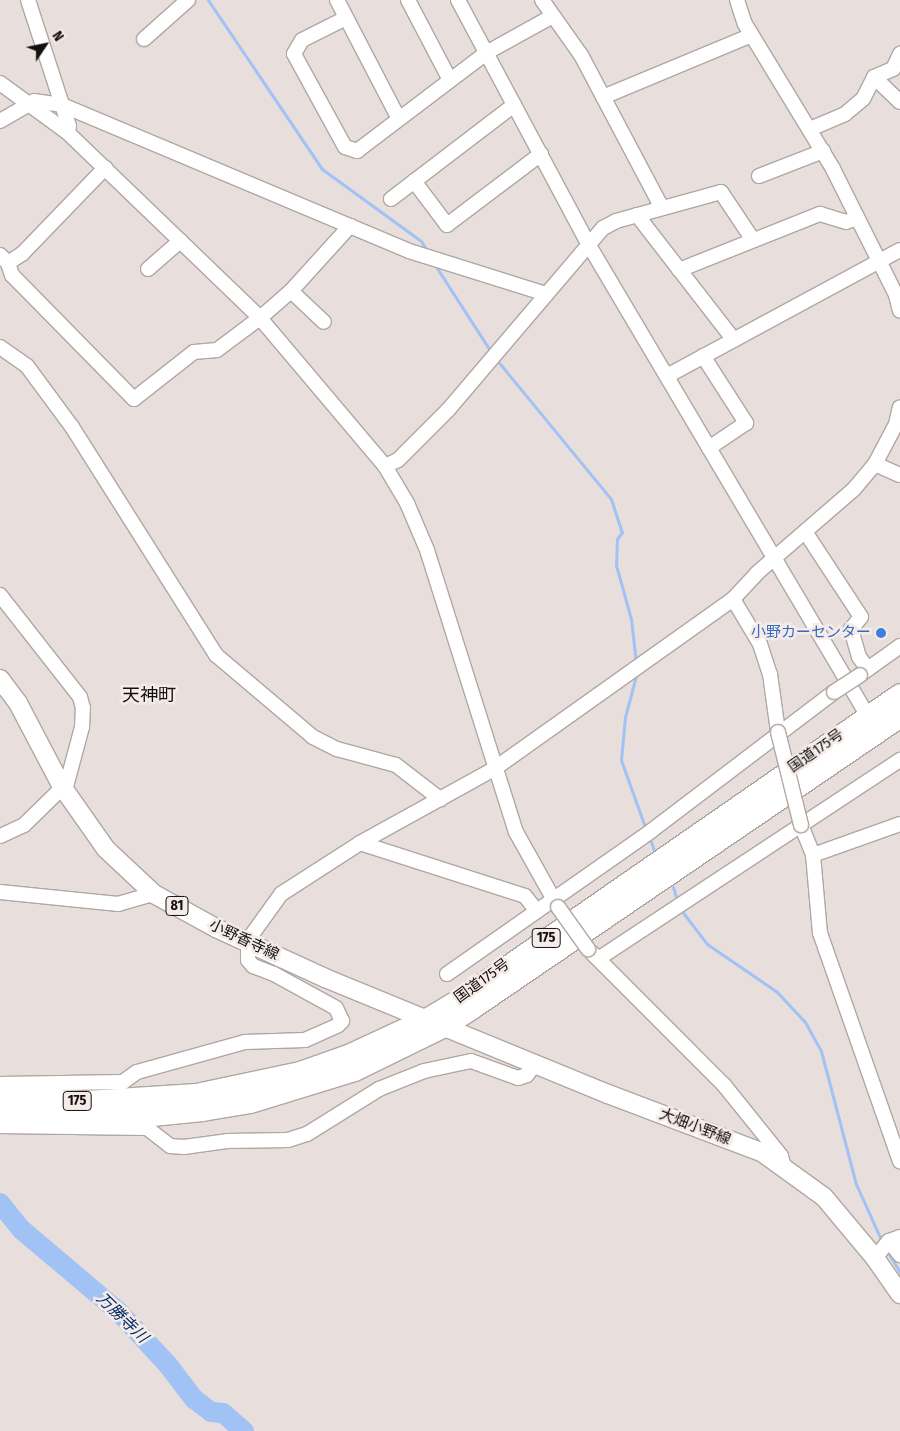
<!DOCTYPE html>
<meta charset="utf-8">
<style>
body{margin:0}
#map{position:relative;width:900px;height:1431px;overflow:hidden;background:#e8dedb;font-family:"Fira Sans Condensed","Noto Sans JP",sans-serif}
div>[style]{position:absolute}
[style*='--x']{left:calc(var(--x)*1px);top:calc(var(--y)*1px);width:calc(var(--w)*1px);rotate:calc(var(--a)*1deg)}
.stream>*{height:3px;margin:-1.5px;padding:0 1.5px;transform-origin:1.5px;border-radius:1.5px;background:#a0c2f4}
.river>*{height:20px;margin:-10px;padding:0 10px;transform-origin:10px;border-radius:10px;background:#a0c2f4}
.roads{filter:drop-shadow(1px 0 #b0a7a3) drop-shadow(-1px 0 #b0a7a3) drop-shadow(0 1px #b0a7a3) drop-shadow(0 -1px #b0a7a3)}
.minor>*{height:14px;margin:-7px;padding:0 7px;transform-origin:7px;border-radius:7px;background:#fff}
.major>*{height:18px;margin:-9px;padding:0 9px;transform-origin:9px;border-radius:9px;background:#fff}
.highway>*{height:21px;margin:-10.5px;padding:0 10.5px;transform-origin:10.5px;border-radius:10.5px;background:#fff}
.bridges{filter:drop-shadow(1px 0 #b0a7a3) drop-shadow(-1px 0 #b0a7a3) drop-shadow(0 1px #b0a7a3) drop-shadow(0 -1px #b0a7a3)}
.minor-bridge>*{height:14px;margin:-7px;padding:0 7px;transform-origin:7px;border-radius:7px;background:#fff}
.dots>*{width:14px;height:14px;translate:-50% -50%;box-sizing:border-box;border:2px solid #f5ebe8;border-radius:50%}
span{translate:-50% -50%;white-space:nowrap;text-align:center;line-height:1.15;-webkit-text-stroke:5px #f5ebe8;paint-order:stroke}
.shield-label span{padding:1px 4px;background:#f5ebe8;border:1px solid;border-radius:4px;-webkit-text-stroke-width:0}
.shield-label{font-size:14px;color:#13100f;font-weight:700}
.shop-label{font-size:15px;color:#366cbe}
.right{translate:-100% -50%;text-align:right}
.street-label{font-size:15px;color:#13100f}
.water-label{font-size:16px;color:#012d66;font-style:italic}
.quarter-label{font-size:18px;color:#13100f}
.north{position:absolute;left:20px;top:20px;width:50px;height:50px;-webkit-text-stroke:4px #f5ebe8;paint-order:stroke;rotate:56deg;font-size:14px;font-weight:700;line-height:20px;text-align:center;color:#13100f}
.north::after{content:'';display:block;margin:auto;width:18px;height:22px;background:#13100f;clip-path:polygon(50% 0,100% 100%,50% 72%,0 100%)}
</style>
<div id="map">
<div class="stream">
<div style="--x:208;--y:0;--w:204;--a:56"></div>
<div style="--x:322;--y:169;--w:122;--a:36"></div>
<div style="--x:421;--y:241;--w:12;--a:59"></div>
<div style="--x:435;--y:265;--w:103;--a:57.2"></div>
<div style="--x:496;--y:359;--w:181;--a:50.6"></div>
<div style="--x:611;--y:499;--w:35;--a:72"></div>
<div style="--x:622;--y:532;--w:9;--a:126"></div>
<div style="--x:617;--y:539;--w:26;--a:92"></div>
<div style="--x:616;--y:565;--w:56;--a:74.5"></div>
<div style="--x:631;--y:619;--w:44;--a:83.5"></div>
<div style="--x:637;--y:672;--w:47;--a:104.9"></div>
<div style="--x:625;--y:717;--w:43;--a:95.3"></div>
<div style="--x:621;--y:760;--w:71;--a:70.3"></div>
<div style="--x:650;--y:839;--w:12;--a:70"></div>
<div style="--x:673;--y:887;--w:10;--a:73"></div>
<div style="--x:681;--y:910;--w:43;--a:52.6"></div>
<div style="--x:707;--y:944;--w:85;--a:34.4"></div>
<div style="--x:777;--y:992;--w:41;--a:47"></div>
<div style="--x:805;--y:1022;--w:33;--a:61"></div>
<div style="--x:821;--y:1051;--w:138;--a:75.3"></div>
<div style="--x:856;--y:1184;--w:66;--a:65.8"></div>
<div style="--x:886;--y:1249;--w:27;--a:59"></div>
</div>
<div class="river">
<div style="--x:0;--y:1203;--w:35;--a:51"></div>
<div style="--x:22;--y:1230;--w:126;--a:40.2"></div>
<div style="--x:118;--y:1311;--w:74;--a:47.2"></div>
<div style="--x:168;--y:1365;--w:43;--a:52.6"></div>
<div style="--x:194;--y:1399;--w:21;--a:37"></div>
<div style="--x:211;--y:1412;--w:12;--a:5"></div>
<div style="--x:223;--y:1413;--w:28;--a:41"></div>
</div>
<div class="roads">
<div class="minor">
<div style="--x:28;--y:0;--w:133;--a:72"></div>
<div style="--x:69;--y:126;--w:6;--a:108"></div>
<div style="--x:337;--y:0;--w:134;--a:62.5"></div>
<div style="--x:408;--y:0;--w:90;--a:62.3"></div>
<div style="--x:458;--y:0;--w:280;--a:61.9"></div>
<div style="--x:590;--y:247;--w:553;--a:59.36"></div>
<div style="--x:542;--y:0;--w:67;--a:54.7"></div>
<div style="--x:581;--y:55;--w:173;--a:62.1"></div>
<div style="--x:737;--y:0;--w:25;--a:72"></div>
<div style="--x:745;--y:24;--w:170;--a:58.7"></div>
<div style="--x:833;--y:169;--w:141;--a:63.4"></div>
<div style="--x:896;--y:295;--w:16;--a:76"></div>
<div style="--x:346;--y:18;--w:49;--a:153.4"></div>
<div style="--x:302;--y:40;--w:16;--a:120"></div>
<div style="--x:294;--y:54;--w:106;--a:61.3"></div>
<div style="--x:345;--y:147;--w:13;--a:18"></div>
<div style="--x:357;--y:151;--w:162;--a:-37.2"></div>
<div style="--x:486;--y:53;--w:74;--a:-29"></div>
<div style="--x:144;--y:39;--w:59;--a:-41.6"></div>
<div style="--x:874;--y:77;--w:36;--a:44"></div>
<div style="--x:0;--y:83;--w:83;--a:36.2"></div>
<div style="--x:67;--y:132;--w:268;--a:43.9"></div>
<div style="--x:260;--y:318;--w:194;--a:49.8"></div>
<div style="--x:385;--y:466;--w:43;--a:59.3"></div>
<div style="--x:407;--y:503;--w:51;--a:66.9"></div>
<div style="--x:427;--y:550;--w:296;--a:72.5"></div>
<div style="--x:516;--y:832;--w:86;--a:60.8"></div>
<div style="--x:603;--y:97;--w:161;--a:-22.6"></div>
<div style="--x:0;--y:121;--w:39;--a:-30"></div>
<div style="--x:34;--y:101;--w:28;--a:8"></div>
<div style="--x:62;--y:105;--w:376;--a:22.8"></div>
<div style="--x:409;--y:251;--w:144;--a:17.4"></div>
<div style="--x:810;--y:129;--w:38;--a:-23"></div>
<div style="--x:845;--y:114;--w:23;--a:-40"></div>
<div style="--x:863;--y:99;--w:25;--a:-63"></div>
<div style="--x:874;--y:77;--w:21;--a:-23"></div>
<div style="--x:893;--y:69;--w:17;--a:-65"></div>
<div style="--x:759;--y:176;--w:69;--a:-21.3"></div>
<div style="--x:414;--y:181;--w:55;--a:53.1"></div>
<div style="--x:447;--y:225;--w:118;--a:-37.1"></div>
<div style="--x:391;--y:199;--w:155;--a:-37.4"></div>
<div style="--x:637;--y:215;--w:158;--a:52.2"></div>
<div style="--x:0;--y:255;--w:11;--a:45"></div>
<div style="--x:8;--y:263;--w:13;--a:72"></div>
<div style="--x:12;--y:275;--w:174;--a:45.5"></div>
<div style="--x:134;--y:399;--w:76;--a:-38.1"></div>
<div style="--x:194;--y:352;--w:23;--a:-5"></div>
<div style="--x:217;--y:350;--w:54;--a:-36.7"></div>
<div style="--x:260;--y:318;--w:41;--a:-41.1"></div>
<div style="--x:291;--y:291;--w:88;--a:-47.8"></div>
<div style="--x:8;--y:263;--w:17;--a:-33"></div>
<div style="--x:22;--y:254;--w:120;--a:-46"></div>
<div style="--x:148;--y:269;--w:43;--a:-41.2"></div>
<div style="--x:679;--y:270;--w:152;--a:-21.7"></div>
<div style="--x:820;--y:214;--w:27;--a:17"></div>
<div style="--x:846;--y:222;--w:12;--a:-20"></div>
<div style="--x:291;--y:291;--w:45;--a:43.2"></div>
<div style="--x:0;--y:347;--w:33;--a:35"></div>
<div style="--x:27;--y:366;--w:76;--a:53.6"></div>
<div style="--x:72;--y:427;--w:270;--a:57.7"></div>
<div style="--x:216;--y:655;--w:127;--a:40.2"></div>
<div style="--x:313;--y:737;--w:27;--a:27"></div>
<div style="--x:337;--y:749;--w:61;--a:15.2"></div>
<div style="--x:396;--y:765;--w:56;--a:37.7"></div>
<div style="--x:703;--y:356;--w:80;--a:57.3"></div>
<div style="--x:746;--y:423;--w:45;--a:146"></div>
<div style="--x:667;--y:376;--w:265;--a:-28.4"></div>
<div style="--x:875;--y:464;--w:27;--a:24"></div>
<div style="--x:385;--y:466;--w:14;--a:-25"></div>
<div style="--x:398;--y:460;--w:71;--a:-45"></div>
<div style="--x:448;--y:410;--w:239;--a:-49.6"></div>
<div style="--x:603;--y:228;--w:15;--a:-28"></div>
<div style="--x:616;--y:221;--w:109;--a:-15.4"></div>
<div style="--x:721;--y:192;--w:58;--a:56.3"></div>
<div style="--x:806;--y:533;--w:100;--a:56.8"></div>
<div style="--x:861;--y:617;--w:16;--a:130"></div>
<div style="--x:851;--y:629;--w:29;--a:74"></div>
<div style="--x:859;--y:657;--w:15;--a:53"></div>
<div style="--x:0;--y:595;--w:130;--a:51.9"></div>
<div style="--x:80;--y:697;--w:11;--a:75"></div>
<div style="--x:83;--y:708;--w:19;--a:93"></div>
<div style="--x:82;--y:727;--w:58;--a:105"></div>
<div style="--x:67;--y:783;--w:60;--a:135.7"></div>
<div style="--x:24;--y:825;--w:26;--a:155"></div>
<div style="--x:733;--y:599;--w:52;--a:59"></div>
<div style="--x:760;--y:644;--w:32;--a:72"></div>
<div style="--x:770;--y:674;--w:59;--a:82.1"></div>
<div style="--x:861;--y:674;--w:48;--a:-35.7"></div>
<div style="--x:801;--y:825;--w:32;--a:68"></div>
<div style="--x:813;--y:855;--w:78;--a:84.9"></div>
<div style="--x:820;--y:933;--w:242;--a:70.7"></div>
<div style="--x:360;--y:843;--w:173;--a:17.8"></div>
<div style="--x:525;--y:896;--w:18;--a:52"></div>
<div style="--x:813;--y:855;--w:92;--a:-19.6"></div>
<div style="--x:0;--y:892;--w:119;--a:5.8"></div>
<div style="--x:118;--y:904;--w:37;--a:-16"></div>
<div style="--x:592;--y:953;--w:187;--a:45"></div>
<div style="--x:724;--y:1085;--w:91;--a:51.2"></div>
<div style="--x:781;--y:1156;--w:8;--a:76"></div>
<div style="--x:598;--y:959;--w:362;--a:-33.4"></div>
<div style="--x:447;--y:974;--w:249;--a:-35"></div>
<div style="--x:651;--y:831;--w:230;--a:-37.2"></div>
<div style="--x:0;--y:1084;--w:123;--a:-0.9"></div>
<div style="--x:123;--y:1082;--w:17;--a:-36"></div>
<div style="--x:137;--y:1072;--w:112;--a:-15.5"></div>
<div style="--x:245;--y:1042;--w:60;--a:-1.9"></div>
<div style="--x:305;--y:1040;--w:36;--a:-24"></div>
<div style="--x:338;--y:1025;--w:6;--a:-45"></div>
<div style="--x:342;--y:1021;--w:14;--a:-115"></div>
<div style="--x:336;--y:1008;--w:71;--a:-151.3"></div>
<div style="--x:274;--y:974;--w:22;--a:-159"></div>
<div style="--x:253;--y:966;--w:8;--a:-130"></div>
<div style="--x:248;--y:960;--w:20;--a:-90"></div>
<div style="--x:248;--y:940;--w:57;--a:-54.3"></div>
<div style="--x:281;--y:894;--w:94;--a:-32.8"></div>
<div style="--x:360;--y:843;--w:153;--a:-28.9"></div>
<div style="--x:494;--y:769;--w:293;--a:-35.4"></div>
<div style="--x:733;--y:599;--w:35;--a:-47"></div>
<div style="--x:757;--y:573;--w:128;--a:-40.9"></div>
<div style="--x:854;--y:489;--w:33;--a:-50"></div>
<div style="--x:875;--y:464;--w:45;--a:-62.3"></div>
<div style="--x:896;--y:424;--w:17;--a:-77"></div>
<div style="--x:0;--y:1126;--w:147;--a:0.8"></div>
<div style="--x:147;--y:1128;--w:29;--a:38"></div>
<div style="--x:170;--y:1146;--w:14;--a:4"></div>
<div style="--x:184;--y:1147;--w:43;--a:-7.9"></div>
<div style="--x:227;--y:1141;--w:61;--a:-0.9"></div>
<div style="--x:288;--y:1140;--w:20;--a:-18"></div>
<div style="--x:307;--y:1134;--w:85;--a:-32"></div>
<div style="--x:379;--y:1089;--w:48;--a:-21.8"></div>
<div style="--x:424;--y:1071;--w:48;--a:-12"></div>
<div style="--x:471;--y:1061;--w:50;--a:19.9"></div>
<div style="--x:518;--y:1078;--w:9;--a:-18"></div>
<div style="--x:527;--y:1075;--w:14;--a:-54"></div>
<div style="--x:889;--y:1241;--w:18;--a:52"></div>
<div style="--x:875;--y:1258;--w:22;--a:-51"></div>
<div style="--x:889;--y:1241;--w:12;--a:-20"></div>
</div>
<div class="major">
<div style="--x:0;--y:679;--w:30;--a:53"></div>
<div style="--x:18;--y:703;--w:93;--a:62.3"></div>
<div style="--x:61;--y:785;--w:78;--a:54.9"></div>
<div style="--x:106;--y:849;--w:66;--a:43.2"></div>
<div style="--x:154;--y:894;--w:71;--a:28.7"></div>
<div style="--x:216;--y:928;--w:120;--a:24.6"></div>
<div style="--x:325;--y:978;--w:306;--a:22.3"></div>
<div style="--x:608;--y:1094;--w:166;--a:20.8"></div>
<div style="--x:763;--y:1153;--w:75;--a:35.8"></div>
<div style="--x:824;--y:1197;--w:80;--a:50.1"></div>
<div style="--x:875;--y:1258;--w:44;--a:55.2"></div>
</div>
<div class="highway">
<div style="--x:0;--y:1098;--w:86;--a:2"></div>
<div style="--x:86;--y:1101;--w:110;--a:-3.6"></div>
<div style="--x:196;--y:1094;--w:106;--a:-11.9"></div>
<div style="--x:300;--y:1072;--w:51;--a:-19.5"></div>
<div style="--x:348;--y:1055;--w:88;--a:-24.8"></div>
<div style="--x:428;--y:1018;--w:37;--a:-31"></div>
<div style="--x:460;--y:999;--w:535;--a:-34.73"></div>
<div style="--x:0;--y:1114;--w:152;--a:0.4"></div>
<div style="--x:152;--y:1115;--w:50;--a:-5.7"></div>
<div style="--x:202;--y:1110;--w:49;--a:-9.5"></div>
<div style="--x:250;--y:1102;--w:109;--a:-17.1"></div>
<div style="--x:354;--y:1070;--w:100;--a:-26.1"></div>
<div style="--x:444;--y:1026;--w:35;--a:-33"></div>
<div style="--x:473;--y:1007;--w:517;--a:-34.27"></div>
</div>
</div>
<div class="bridges">
<div class="minor-bridge">
<div style="--x:834;--y:692;--w:31;--a:-33"></div>
<div style="--x:778;--y:732;--w:96;--a:76.1"></div>
<div style="--x:558;--y:907;--w:52;--a:54.5"></div>
</div>
</div>
<div class="dots">
<div style="left:881px;top:633px;background:#3f7fe0"></div>
</div>
<div class="shield-label">
<span style="left:177px;top:906px">81</span>
<span style="left:546px;top:938px">175</span>
<span style="left:77px;top:1101px">175</span>
</div>
<div class="shop-label">
<span class="right" style="left:871px;top:633px">小野カーセンター</span>
</div>
<div class="street-label">
<span style="left:816px;top:751px;rotate:-35deg">国道175号</span>
<span style="left:244px;top:940px;rotate:25deg">小野香寺線</span>
<span style="left:482px;top:981px;rotate:-36deg">国道175号</span>
<span style="left:695px;top:1127px;rotate:21deg">大畑小野線</span>
</div>
<div class="water-label">
<span style="left:122px;top:1318px;rotate:44deg">万勝寺川</span>
</div>
<div class="quarter-label">
<span style="left:149px;top:695px">天神町</span>
</div>
<div class="north">N</div>
</div>
